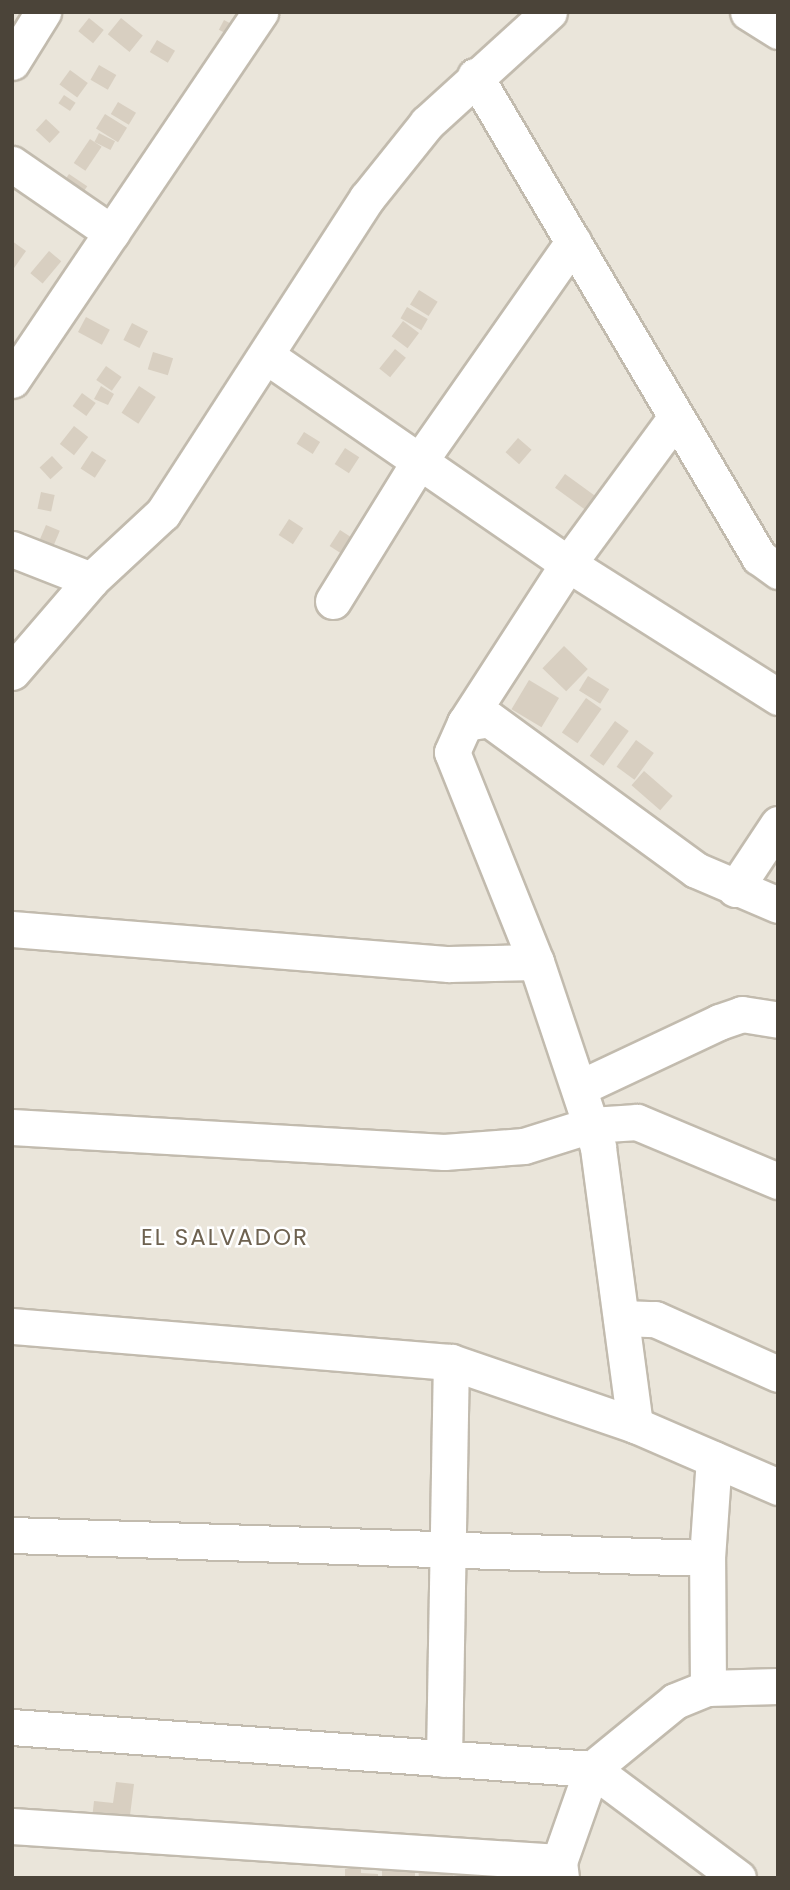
<!DOCTYPE html>
<style>
body{margin:0}
#map{position:relative;width:790px;height:1890px;overflow:hidden;background:#f6f3ec;font-family:Poppins,sans-serif}
div>[style]{position:absolute}
[style*='--x']{left:calc(var(--x)*1px);top:calc(var(--y)*1px);width:calc(var(--w)*1px);rotate:calc(var(--a)*1deg)}
.residential>*{inset:0;background:#eae5da;transform-origin:0 0}
.building>*{inset:0;background:#d8cfc1;transform-origin:0 0}
.roads{filter:drop-shadow(2px 0 #c2bbae) drop-shadow(-2px 0 #c2bbae) drop-shadow(0 2px #c2bbae) drop-shadow(0 -2px #c2bbae)}
.minor>*{height:35px;margin:-17.5px;padding:0 17.5px;transform-origin:17.5px;border-radius:17.5px;background:#fff}
span{translate:-50% -50%;white-space:nowrap;text-align:center;line-height:1.15;-webkit-text-stroke:5px #fff;paint-order:stroke}
.neighbourhood-label{font-size:23px;color:#6e6250;letter-spacing:2px}
.frame{position:absolute;inset:0;border:14px solid #4b4439;pointer-events:none}
</style>
<div id="map">
<div class="residential">
<div style="left:12px;top:12px;width:766px;height:1866px"></div>
</div>
<div class="building">
<div style="left:89px;top:18px;width:19px;height:17px;rotate:39deg"></div>
<div style="left:121px;top:18px;width:28px;height:21px;rotate:39deg"></div>
<div style="left:224px;top:20px;width:15px;height:11px;rotate:28deg"></div>
<div style="left:157px;top:40px;width:21px;height:14px;rotate:31deg"></div>
<div style="left:99px;top:65px;width:20px;height:17px;rotate:30deg"></div>
<div style="left:70px;top:70px;width:22px;height:18px;rotate:36deg"></div>
<div style="left:64px;top:95px;width:14px;height:10px;rotate:34deg"></div>
<div style="left:118px;top:102px;width:21px;height:14px;rotate:31deg"></div>
<div style="left:105px;top:114px;width:26px;height:17px;rotate:32deg"></div>
<div style="left:46px;top:119px;width:19px;height:15px;rotate:43deg"></div>
<div style="left:99px;top:133px;width:18px;height:10px;rotate:27deg"></div>
<div style="left:90px;top:139px;width:14px;height:29px;rotate:34deg"></div>
<div style="left:69px;top:174px;width:22px;height:17px;rotate:34deg"></div>
<div style="clip-path:polygon(12px 241px,26px 251px,12px 271px)"></div>
<div style="left:49px;top:251px;width:16px;height:29px;rotate:40deg"></div>
<div style="left:419px;top:290px;width:22px;height:17px;rotate:32deg"></div>
<div style="left:407px;top:307px;width:24px;height:13px;rotate:30deg"></div>
<div style="left:86px;top:317px;width:27px;height:17px;rotate:28deg"></div>
<div style="left:403px;top:321px;width:20px;height:19px;rotate:37deg"></div>
<div style="left:132px;top:323px;width:18px;height:19px;rotate:27deg"></div>
<div style="left:395px;top:349px;width:14px;height:25px;rotate:39deg"></div>
<div style="left:153px;top:352px;width:21px;height:18px;rotate:17deg"></div>
<div style="left:106px;top:366px;width:19px;height:17px;rotate:35deg"></div>
<div style="clip-path:polygon(101px 386px,114px 394px,108px 405px,94px 399px)"></div>
<div style="left:139px;top:386px;width:20px;height:32px;rotate:33deg"></div>
<div style="left:82px;top:393px;width:17px;height:16px;rotate:36deg"></div>
<div style="left:74px;top:426px;width:18px;height:23px;rotate:38deg"></div>
<div style="left:304px;top:432px;width:19px;height:14px;rotate:32deg"></div>
<div style="left:518px;top:438px;width:18px;height:19px;rotate:41deg"></div>
<div style="left:345px;top:448px;width:17px;height:19px;rotate:33deg"></div>
<div style="left:92px;top:451px;width:17px;height:21px;rotate:33deg"></div>
<div style="left:52px;top:456px;width:16px;height:17px;rotate:47deg"></div>
<div style="left:565px;top:474px;width:37px;height:17px;rotate:36deg"></div>
<div style="left:41px;top:492px;width:14px;height:17px;rotate:12deg"></div>
<div style="left:289px;top:519px;width:17px;height:19px;rotate:33deg"></div>
<div style="left:46px;top:525px;width:15px;height:18px;rotate:23deg"></div>
<div style="left:340px;top:530px;width:17px;height:19px;rotate:33deg"></div>
<div style="left:564px;top:646px;width:33px;height:31px;rotate:44deg"></div>
<div style="left:588px;top:676px;width:25px;height:17px;rotate:32deg"></div>
<div style="left:529px;top:680px;width:35px;height:34px;rotate:31deg"></div>
<div style="left:586px;top:698px;width:19px;height:42px;rotate:35deg"></div>
<div style="left:615px;top:721px;width:17px;height:43px;rotate:36deg"></div>
<div style="left:636px;top:740px;width:22px;height:33px;rotate:36deg"></div>
<div style="left:644px;top:771px;width:38px;height:19px;rotate:41deg"></div>
<div style="clip-path:polygon(116px 1782px,134px 1784px,129px 1823px,92px 1819px,94px 1801px,113px 1803px)"></div>
<div style="clip-path:polygon(382px 1862px,398px 1862px,401px 1871px,415px 1871px,415px 1878px,382px 1878px)"></div>
<div style="clip-path:polygon(452px 1865px,453px 1878px,419px 1878px,418px 1867px)"></div>
<div style="clip-path:polygon(361px 1868px,361px 1873px,378px 1874px,378px 1878px,345px 1878px,345px 1869px)"></div>
<div style="left:459px;top:1868px;width:15px;height:10px"></div>
</div>
<div class="roads">
<div class="minor">
<div style="--x:748;--y:12;--w:36;--a:32"></div>
<div style="--x:12;--y:62;--w:59;--a:-58.2"></div>
<div style="--x:475;--y:76;--w:559;--a:59.44"></div>
<div style="--x:759;--y:557;--w:24;--a:36"></div>
<div style="--x:12;--y:164;--w:121;--a:34.6"></div>
<div style="--x:268;--y:357;--w:364;--a:34.6"></div>
<div style="--x:568;--y:564;--w:249;--a:32.3"></div>
<div style="--x:12;--y:380;--w:444;--a:-56"></div>
<div style="--x:12;--y:549;--w:85;--a:21.4"></div>
<div style="--x:333;--y:601;--w:163;--a:-58.3"></div>
<div style="--x:419;--y:462;--w:269;--a:-55"></div>
<div style="--x:12;--y:672;--w:121;--a:-49.3"></div>
<div style="--x:91;--y:580;--w:98;--a:-42.9"></div>
<div style="--x:163;--y:513;--w:375;--a:-57.1"></div>
<div style="--x:367;--y:198;--w:96;--a:-51.3"></div>
<div style="--x:427;--y:123;--w:165;--a:-42.3"></div>
<div style="--x:465;--y:723;--w:24;--a:-9"></div>
<div style="--x:489;--y:719;--w:256;--a:36.1"></div>
<div style="--x:696;--y:870;--w:89;--a:23.1"></div>
<div style="--x:735;--y:889;--w:78;--a:-56.5"></div>
<div style="--x:12;--y:929;--w:438;--a:4.6"></div>
<div style="--x:449;--y:964;--w:87;--a:-1.3"></div>
<div style="--x:579;--y:1088;--w:155;--a:-25.2"></div>
<div style="--x:719;--y:1022;--w:24;--a:-19"></div>
<div style="--x:742;--y:1014;--w:36;--a:9"></div>
<div style="--x:12;--y:1127;--w:433;--a:3.3"></div>
<div style="--x:444;--y:1152;--w:80;--a:-4.3"></div>
<div style="--x:524;--y:1146;--w:70;--a:-17.4"></div>
<div style="--x:591;--y:1125;--w:46;--a:-3.7"></div>
<div style="--x:637;--y:1122;--w:153;--a:22.7"></div>
<div style="--x:621;--y:1318;--w:34;--a:2"></div>
<div style="--x:655;--y:1319;--w:135;--a:24.1"></div>
<div style="--x:12;--y:1326;--w:440;--a:4.7"></div>
<div style="--x:451;--y:1362;--w:194;--a:18.9"></div>
<div style="--x:635;--y:1425;--w:156;--a:23.4"></div>
<div style="--x:635;--y:1425;--w:280;--a:-97.6"></div>
<div style="--x:598;--y:1147;--w:195;--a:-108.5"></div>
<div style="--x:536;--y:962;--w:226;--a:-111.8"></div>
<div style="--x:452;--y:752;--w:32;--a:-66"></div>
<div style="--x:465;--y:723;--w:189;--a:-57.1"></div>
<div style="--x:568;--y:564;--w:182;--a:-53.7"></div>
<div style="--x:12;--y:1535;--w:695;--a:1.9"></div>
<div style="--x:708;--y:1688;--w:130;--a:-90.4"></div>
<div style="--x:707;--y:1558;--w:99;--a:-86"></div>
<div style="--x:12;--y:1727;--w:582;--a:4.14"></div>
<div style="--x:592;--y:1769;--w:182;--a:36.7"></div>
<div style="--x:444;--y:1759;--w:397;--a:-89"></div>
<div style="--x:12;--y:1826;--w:548;--a:3.77"></div>
<div style="--x:561;--y:1878;--w:16;--a:-97"></div>
<div style="--x:559;--y:1862;--w:99;--a:-70.5"></div>
<div style="--x:592;--y:1769;--w:107;--a:-39.3"></div>
<div style="--x:675;--y:1701;--w:35;--a:-22"></div>
<div style="--x:708;--y:1688;--w:70;--a:-1.6"></div>
</div>
</div>
<div class="neighbourhood-label">
<span style="left:225px;top:1237px">EL SALVADOR</span>
</div>
<div class="frame"></div>
</div>
